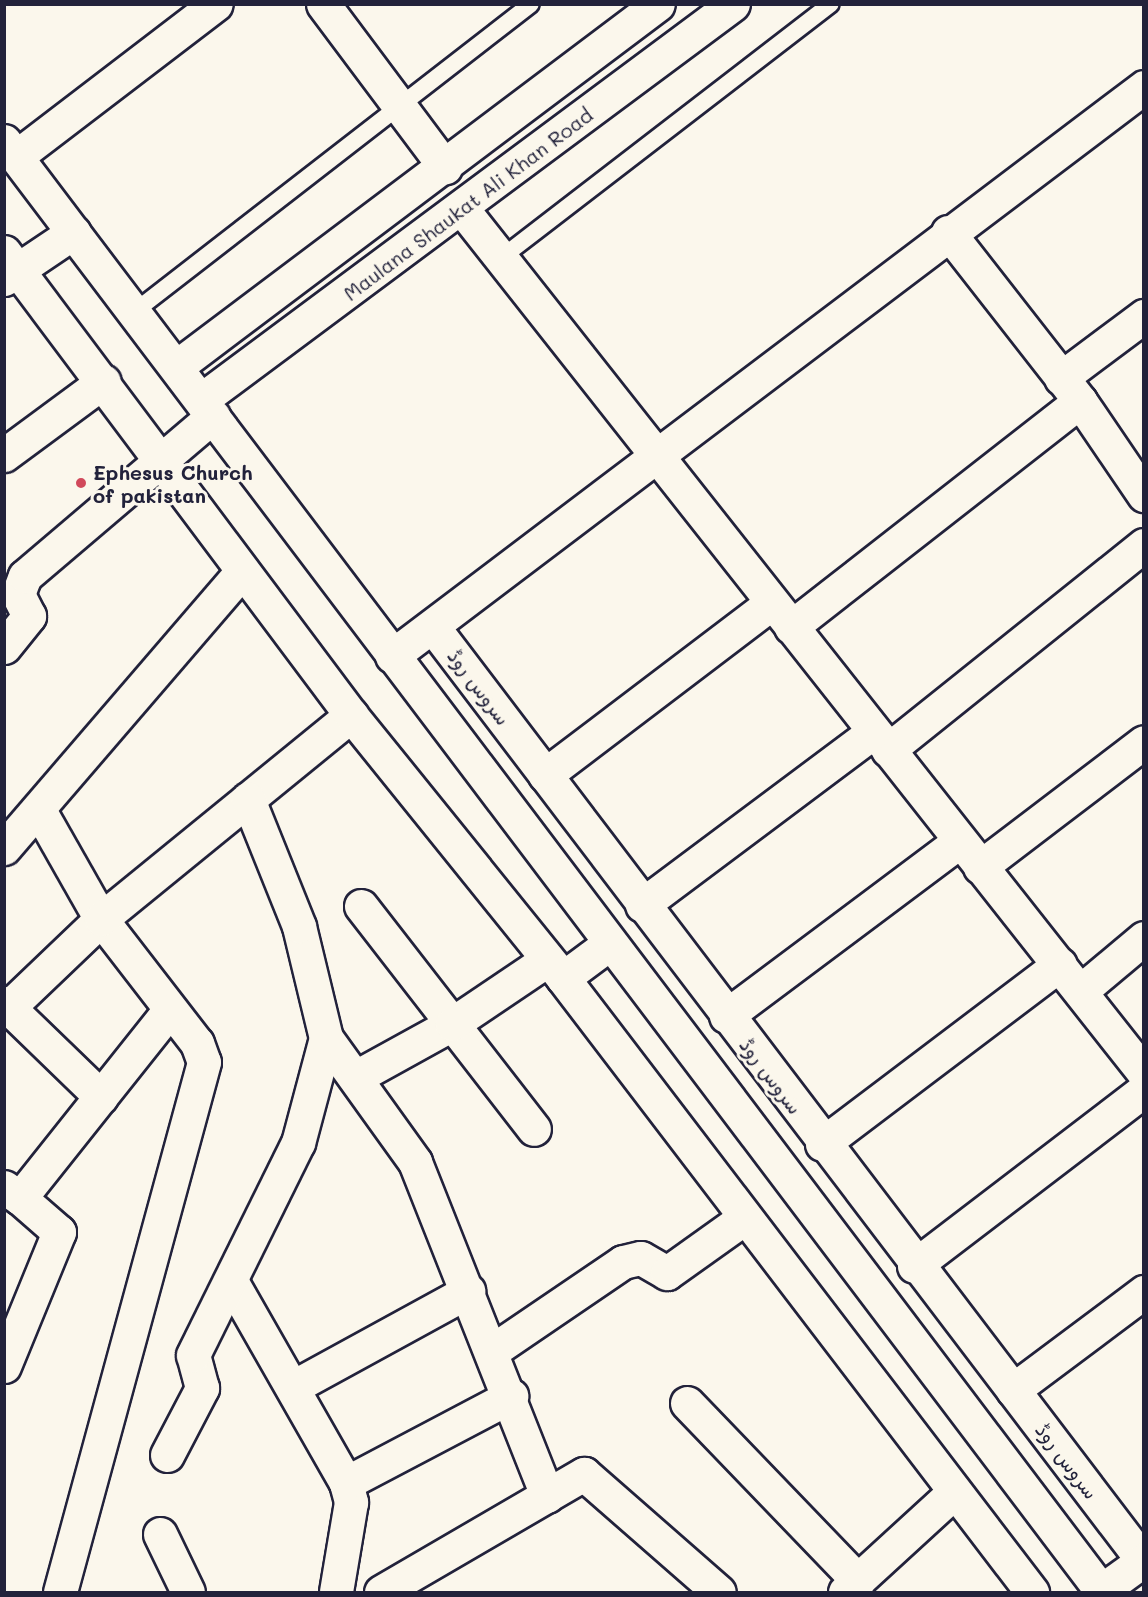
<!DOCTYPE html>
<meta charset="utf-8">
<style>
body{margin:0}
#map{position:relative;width:1148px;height:1597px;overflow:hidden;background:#fbf7ec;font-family:Mali,"Playpen Sans Arabic",sans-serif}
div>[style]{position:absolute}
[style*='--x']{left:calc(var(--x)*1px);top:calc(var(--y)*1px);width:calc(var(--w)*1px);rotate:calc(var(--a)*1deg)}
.roads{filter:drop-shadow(2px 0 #22223b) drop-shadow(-2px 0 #22223b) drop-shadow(0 2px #22223b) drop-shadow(0 -2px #22223b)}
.service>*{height:16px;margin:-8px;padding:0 8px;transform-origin:8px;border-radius:8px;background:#fbf7ec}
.minor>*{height:33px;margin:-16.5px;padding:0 16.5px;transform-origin:16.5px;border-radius:16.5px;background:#fbf7ec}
.tertiary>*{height:33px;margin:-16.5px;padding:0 16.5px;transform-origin:16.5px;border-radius:16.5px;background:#fbf7ec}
.secondary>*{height:33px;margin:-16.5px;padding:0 16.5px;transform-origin:16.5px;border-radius:16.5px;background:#fbf7ec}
.primary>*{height:33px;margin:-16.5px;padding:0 16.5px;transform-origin:16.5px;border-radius:16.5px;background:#fbf7ec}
.dots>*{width:16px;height:16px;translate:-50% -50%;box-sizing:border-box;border:3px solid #fbf7ec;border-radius:50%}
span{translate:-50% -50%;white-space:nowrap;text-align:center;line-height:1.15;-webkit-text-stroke:6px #fbf7ec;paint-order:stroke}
.street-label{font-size:20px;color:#22223b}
.poi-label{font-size:20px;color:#22223b;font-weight:700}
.left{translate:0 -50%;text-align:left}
.frame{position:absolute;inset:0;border:6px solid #22223b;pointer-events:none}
</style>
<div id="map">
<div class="roads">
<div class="service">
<div style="--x:501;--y:258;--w:416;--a:-37.6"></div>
<div style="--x:134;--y:312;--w:502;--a:-37.8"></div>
</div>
<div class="minor">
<div style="--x:323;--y:4;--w:204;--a:53.2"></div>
<div style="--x:17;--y:156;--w:250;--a:-37.4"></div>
<div style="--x:463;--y:210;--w:1099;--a:51.72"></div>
<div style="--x:948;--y:232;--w:214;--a:52"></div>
<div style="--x:1080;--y:401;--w:114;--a:55.8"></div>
<div style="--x:4;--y:279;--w:84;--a:-33.9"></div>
<div style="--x:1061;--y:378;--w:104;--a:-36.8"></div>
<div style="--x:4;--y:455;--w:124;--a:-36.5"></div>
<div style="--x:433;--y:627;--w:1175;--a:52.75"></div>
<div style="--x:791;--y:627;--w:367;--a:-38"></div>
<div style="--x:4;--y:647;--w:40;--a:-51"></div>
<div style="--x:29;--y:616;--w:25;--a:-117"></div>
<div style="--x:18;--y:594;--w:19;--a:-69"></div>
<div style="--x:25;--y:576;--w:247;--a:-40.4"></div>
<div style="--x:392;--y:656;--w:943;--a:-37.11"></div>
<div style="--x:888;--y:750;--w:328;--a:-38.7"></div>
<div style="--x:545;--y:775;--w:285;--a:-37.2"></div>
<div style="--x:39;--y:810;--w:125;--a:60.4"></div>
<div style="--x:101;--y:919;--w:157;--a:52.3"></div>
<div style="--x:197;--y:1043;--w:20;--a:70"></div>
<div style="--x:204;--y:1062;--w:549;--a:105.2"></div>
<div style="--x:980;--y:867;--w:206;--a:-37.3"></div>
<div style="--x:642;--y:905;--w:289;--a:-36.8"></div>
<div style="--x:361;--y:906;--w:282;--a:52.2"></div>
<div style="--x:1082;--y:990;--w:81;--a:-40"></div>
<div style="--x:4;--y:1003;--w:135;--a:44.1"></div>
<div style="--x:9;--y:1007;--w:127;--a:-43.7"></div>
<div style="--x:101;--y:919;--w:323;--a:-39.2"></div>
<div style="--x:726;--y:1016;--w:292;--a:-36.8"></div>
<div style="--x:326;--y:1038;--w:153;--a:54.3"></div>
<div style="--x:415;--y:1162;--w:359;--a:68.4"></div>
<div style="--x:356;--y:1077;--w:110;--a:-28.9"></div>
<div style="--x:452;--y:1024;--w:115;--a:-34"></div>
<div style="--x:822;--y:1144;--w:298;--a:-37.1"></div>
<div style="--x:4;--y:1187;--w:19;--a:35"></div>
<div style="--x:20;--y:1198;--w:239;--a:-51.5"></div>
<div style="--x:914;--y:1266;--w:290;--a:-37.4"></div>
<div style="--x:231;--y:1281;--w:232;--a:60.3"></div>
<div style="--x:346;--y:1483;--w:20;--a:75"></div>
<div style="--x:351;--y:1502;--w:91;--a:99.5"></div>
<div style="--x:492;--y:1351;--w:158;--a:-34.2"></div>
<div style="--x:623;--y:1262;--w:18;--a:-13"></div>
<div style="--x:641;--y:1258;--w:30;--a:30"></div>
<div style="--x:667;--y:1273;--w:95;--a:-35.5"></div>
<div style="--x:4;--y:1366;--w:145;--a:-67.7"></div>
<div style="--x:59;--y:1232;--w:52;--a:-138.9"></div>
<div style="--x:293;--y:1387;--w:200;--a:-28.7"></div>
<div style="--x:1013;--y:1390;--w:164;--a:-36.8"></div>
<div style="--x:687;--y:1403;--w:247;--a:46.1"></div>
<div style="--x:167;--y:1455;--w:76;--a:-62.4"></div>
<div style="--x:202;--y:1388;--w:34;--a:-105"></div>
<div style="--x:193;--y:1355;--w:237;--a:-63.7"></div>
<div style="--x:298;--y:1143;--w:109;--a:-75.1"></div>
<div style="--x:326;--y:1038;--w:115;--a:-103.6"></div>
<div style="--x:299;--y:926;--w:137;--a:-111.9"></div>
<div style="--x:346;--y:1483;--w:187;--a:-27.8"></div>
<div style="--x:160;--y:1534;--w:64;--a:64.2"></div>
<div style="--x:1101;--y:1591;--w:53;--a:-35.8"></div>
<div style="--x:381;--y:1592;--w:235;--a:-30.2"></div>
<div style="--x:584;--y:1474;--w:179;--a:41.2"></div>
<div style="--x:845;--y:1592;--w:148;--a:-42.5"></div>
</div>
<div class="tertiary">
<div style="--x:4;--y:848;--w:365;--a:-49.3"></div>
</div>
<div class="secondary">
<div style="--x:176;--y:367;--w:603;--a:-36.98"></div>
<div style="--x:201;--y:400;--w:663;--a:-36.66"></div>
</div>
<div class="primary">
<div style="--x:4;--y:141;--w:1820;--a:52.88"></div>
<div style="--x:4;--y:252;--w:579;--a:53.15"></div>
<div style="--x:351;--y:715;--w:338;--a:51.1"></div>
<div style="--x:563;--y:978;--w:773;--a:52.63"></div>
<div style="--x:563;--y:978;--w:57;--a:-36.5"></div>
</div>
</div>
<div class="dots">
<div style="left:81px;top:483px;background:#d1495b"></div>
</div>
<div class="street-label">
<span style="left:468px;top:204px;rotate:-37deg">Maulana Shaukat Ali Khan Road</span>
<span style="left:479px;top:687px;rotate:53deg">سروس روڈ</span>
<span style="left:771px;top:1076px;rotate:53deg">سروس روڈ</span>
<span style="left:1067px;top:1461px;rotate:53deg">سروس روڈ</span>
</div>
<div class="poi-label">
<span class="left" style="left:93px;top:484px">Ephesus Church<br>of pakistan</span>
</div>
<div class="frame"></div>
</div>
